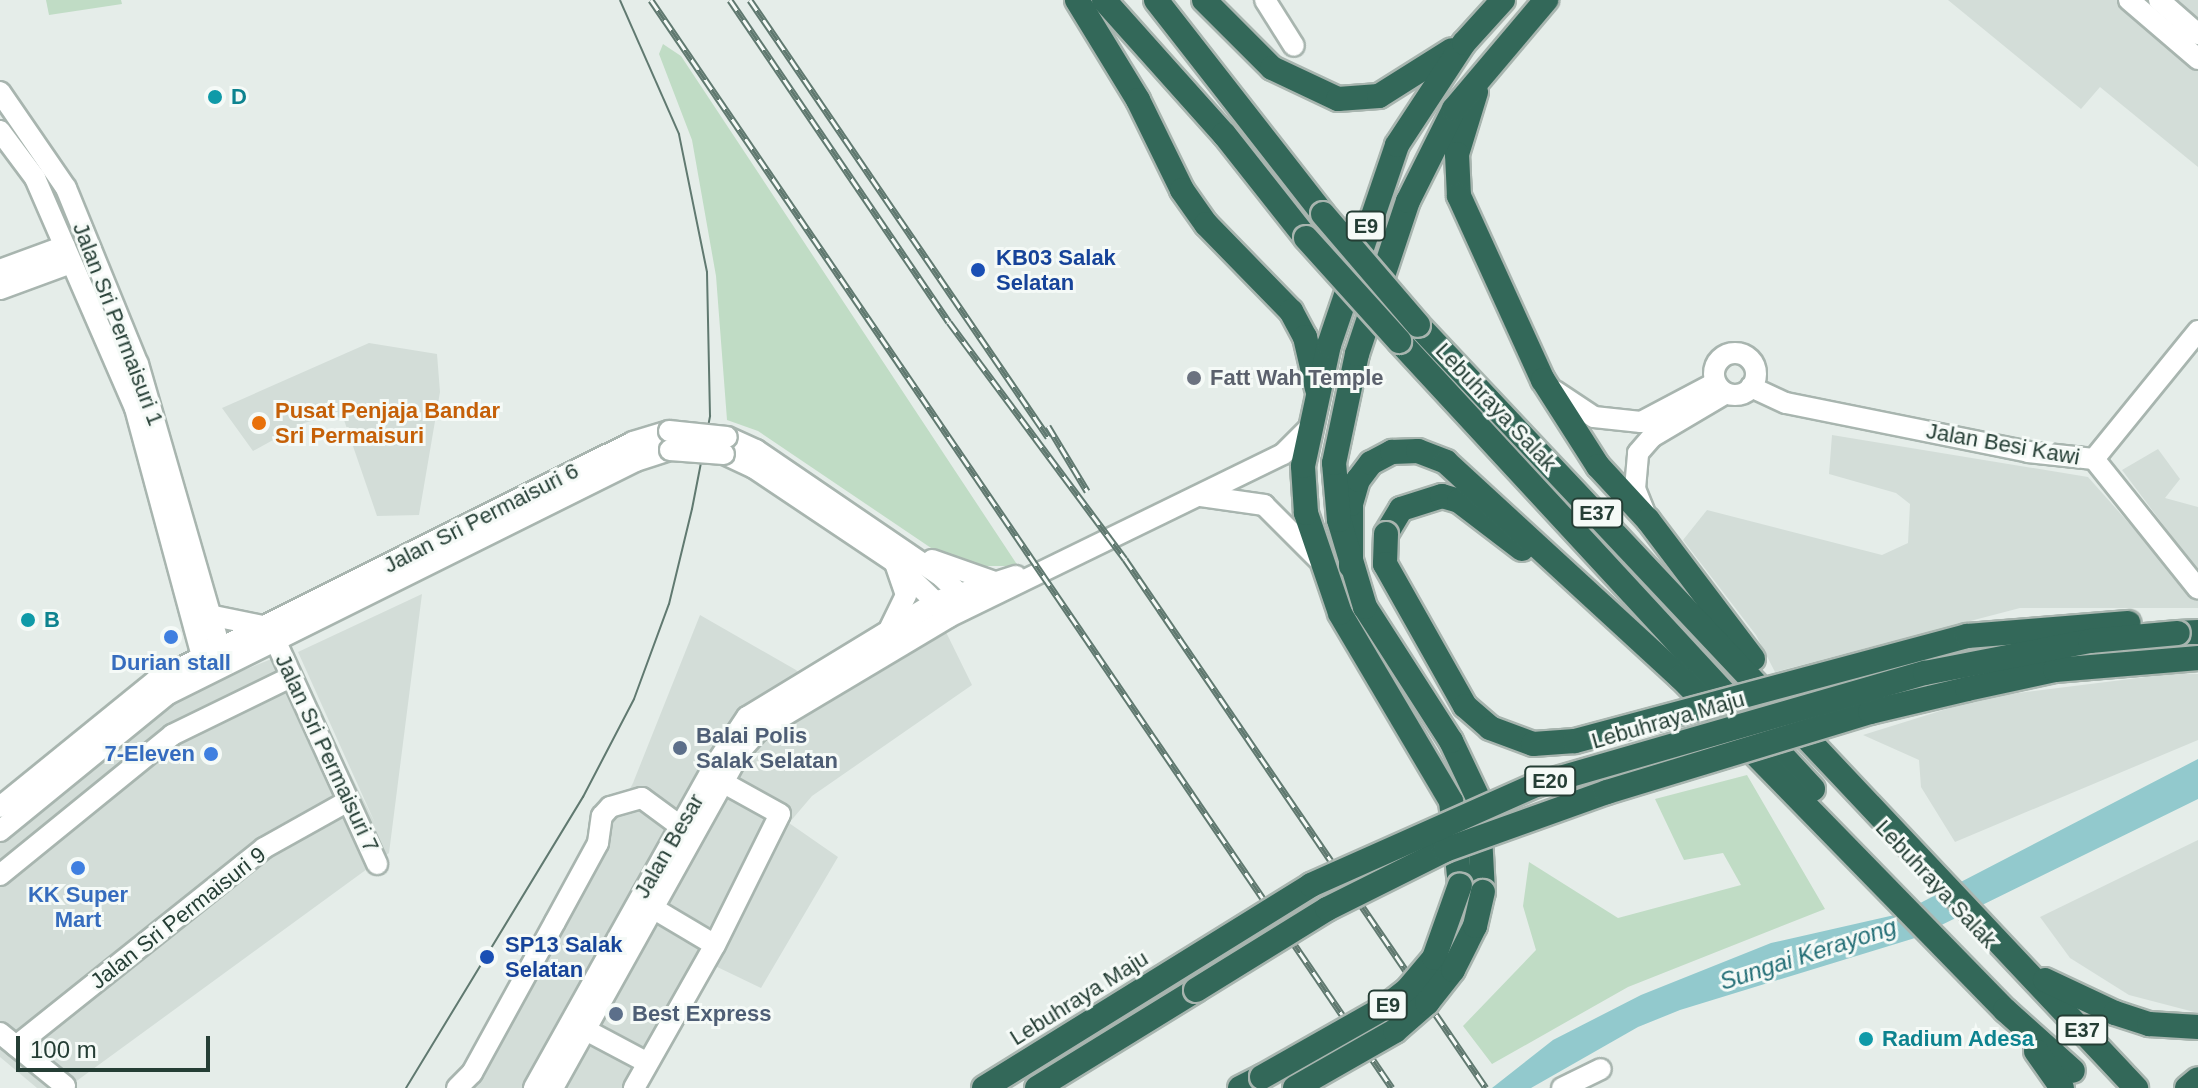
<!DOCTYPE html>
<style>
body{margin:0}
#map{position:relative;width:2198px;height:1088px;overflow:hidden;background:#e5ede9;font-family:Arial,sans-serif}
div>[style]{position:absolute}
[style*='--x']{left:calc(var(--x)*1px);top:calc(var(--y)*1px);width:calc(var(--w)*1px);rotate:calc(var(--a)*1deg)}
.built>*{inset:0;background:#d3ddd8}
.green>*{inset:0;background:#c0dcc5}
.water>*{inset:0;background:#92c9cd}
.roads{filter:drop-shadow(2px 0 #a8b5af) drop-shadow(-2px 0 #a8b5af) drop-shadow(0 2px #a8b5af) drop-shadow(0 -2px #a8b5af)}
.minor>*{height:20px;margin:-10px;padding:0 10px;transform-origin:10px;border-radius:10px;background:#fff}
.minor>.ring{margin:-10px;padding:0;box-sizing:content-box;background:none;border:20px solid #fff;border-radius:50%}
.highway>*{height:24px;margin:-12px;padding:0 12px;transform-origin:12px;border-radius:12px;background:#336859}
.tram>*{height:2px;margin:-1px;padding:0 1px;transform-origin:1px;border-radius:1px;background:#607970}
.rail>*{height:7px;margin-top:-3.5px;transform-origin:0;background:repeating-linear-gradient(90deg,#f5faf7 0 12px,#607970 0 24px);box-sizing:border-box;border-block:2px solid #607970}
.bridges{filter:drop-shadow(2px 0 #a8b5af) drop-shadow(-2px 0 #a8b5af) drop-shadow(0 2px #a8b5af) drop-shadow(0 -2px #a8b5af)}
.minor-bridge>*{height:20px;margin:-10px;padding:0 10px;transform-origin:10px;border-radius:10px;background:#fff}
.highway-bridge>*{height:24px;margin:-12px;padding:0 12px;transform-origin:12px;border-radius:12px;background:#336859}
.dots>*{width:22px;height:22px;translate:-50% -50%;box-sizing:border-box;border:4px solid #f5faf7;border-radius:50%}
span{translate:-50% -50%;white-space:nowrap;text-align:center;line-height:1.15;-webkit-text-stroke:6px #f5faf7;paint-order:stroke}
.shield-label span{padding:2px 6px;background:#f5faf7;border:2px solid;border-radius:6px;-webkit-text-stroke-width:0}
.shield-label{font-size:20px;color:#253e35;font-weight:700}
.culture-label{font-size:22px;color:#0d838f;font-weight:700}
.left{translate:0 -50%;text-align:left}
.transit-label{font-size:22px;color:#164399;font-weight:700}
.street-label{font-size:22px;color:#253e35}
.worship-label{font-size:22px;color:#5b616d;font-weight:700}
.food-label{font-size:22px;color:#c56008;font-weight:700}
.shop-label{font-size:22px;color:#366cbe;font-weight:700}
.right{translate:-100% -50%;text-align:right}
.service-label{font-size:22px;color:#4e5e75;font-weight:700}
.water-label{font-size:24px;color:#236e76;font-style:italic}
.scale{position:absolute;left:16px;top:1036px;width:194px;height:36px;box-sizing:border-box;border:4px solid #253e35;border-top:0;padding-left:10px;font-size:24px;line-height:28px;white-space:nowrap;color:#253e35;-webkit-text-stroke:6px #f5faf7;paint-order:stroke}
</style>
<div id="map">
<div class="built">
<div style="clip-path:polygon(1948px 0,2117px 0,2198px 71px,2198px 167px,2100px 87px,2081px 109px)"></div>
<div style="clip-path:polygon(2157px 0,2198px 0,2198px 34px)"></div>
<div style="clip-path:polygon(369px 343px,437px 354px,440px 392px,419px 515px,377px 516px,344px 420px,333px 415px,304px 423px,253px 451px,222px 408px)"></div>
<div style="clip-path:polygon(1832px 435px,2088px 477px,2198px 601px,2198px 608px,2020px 608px,1775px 672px,1756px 635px,1683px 540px,1707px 510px,1882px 555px,1908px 543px,1910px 504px,1896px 493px,1829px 474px)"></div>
<div style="clip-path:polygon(2158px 449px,2180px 479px,2165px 498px,2198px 507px,2198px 571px,2122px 470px)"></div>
<div style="clip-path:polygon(422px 594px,389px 853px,67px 1088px,37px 1088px,0 1057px,0 842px,164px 710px,207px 685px,289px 652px,375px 823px,298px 652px)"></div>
<div style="clip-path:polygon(700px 615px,796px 670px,824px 695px,943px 626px,972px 685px,812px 796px,789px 823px,838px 857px,761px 988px,711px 964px,643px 1088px,473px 1088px,633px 783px)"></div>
<div style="clip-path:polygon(2178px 673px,2198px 674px,2198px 740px,1955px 842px,1921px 787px,1919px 760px,1863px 735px,1985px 697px)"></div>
<div style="clip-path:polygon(2198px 840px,2198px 1013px,2129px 995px,2070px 958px,2040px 917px)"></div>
</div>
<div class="green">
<div style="clip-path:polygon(46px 0,121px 0,122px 4px,49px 15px)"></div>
<div style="clip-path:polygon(663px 44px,681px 56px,1018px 566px,970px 566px,937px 552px,758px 431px,727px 420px,716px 276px,692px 140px,659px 54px)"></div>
<div style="clip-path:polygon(1747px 775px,1825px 909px,1628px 987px,1492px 1064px,1463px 1026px,1536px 950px,1523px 906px,1529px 862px,1618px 918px,1741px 885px,1723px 853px,1684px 860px,1655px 799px)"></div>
</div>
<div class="water">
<div style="clip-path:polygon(2198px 759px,2198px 799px,1915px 938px,1680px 1010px,1638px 1027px,1531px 1088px,1492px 1088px,1553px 1040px,1641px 995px,1771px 943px,1899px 914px)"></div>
</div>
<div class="roads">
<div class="minor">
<div style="--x:1265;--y:0;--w:54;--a:57.8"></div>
<div style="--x:2129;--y:0;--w:91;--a:40.5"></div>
<div style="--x:2159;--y:0;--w:52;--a:41.1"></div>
<div style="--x:0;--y:92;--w:116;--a:55.5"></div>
<div style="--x:66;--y:188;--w:190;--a:67.8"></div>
<div style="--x:138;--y:364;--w:307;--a:73.9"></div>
<div style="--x:0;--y:131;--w:59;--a:53.3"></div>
<div style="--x:35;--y:178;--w:251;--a:66.5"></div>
<div style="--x:135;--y:408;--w:268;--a:74.9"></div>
<div style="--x:0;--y:270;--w:69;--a:-20.3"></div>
<div style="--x:0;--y:289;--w:76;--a:-20.1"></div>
<div class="ring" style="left:1714px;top:353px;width:22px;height:22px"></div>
<div style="--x:1751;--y:387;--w:38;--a:25"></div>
<div style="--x:1786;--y:403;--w:247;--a:11.4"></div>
<div style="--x:2028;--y:452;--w:66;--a:6.1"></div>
<div style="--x:1555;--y:391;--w:47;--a:33.7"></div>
<div style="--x:1594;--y:417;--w:47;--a:6.1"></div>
<div style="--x:1641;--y:422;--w:84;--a:-27.8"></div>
<div style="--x:727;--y:437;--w:32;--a:24"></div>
<div style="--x:756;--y:450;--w:225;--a:34.3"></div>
<div style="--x:942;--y:577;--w:32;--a:44"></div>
<div style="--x:724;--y:454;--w:33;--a:25"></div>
<div style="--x:754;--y:468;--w:167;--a:33.8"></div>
<div style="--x:893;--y:561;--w:71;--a:43.9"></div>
<div style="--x:2094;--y:459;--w:166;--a:51.3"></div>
<div style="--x:2094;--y:459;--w:165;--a:-50.9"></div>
<div style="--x:1201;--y:496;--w:64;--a:8.1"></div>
<div style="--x:1264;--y:505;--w:76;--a:45"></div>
<div style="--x:1644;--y:511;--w:24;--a:-112"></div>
<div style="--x:1635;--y:489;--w:36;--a:-85"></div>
<div style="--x:1638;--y:453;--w:21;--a:-49"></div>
<div style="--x:1652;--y:437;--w:86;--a:-30.7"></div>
<div style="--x:932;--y:560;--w:64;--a:19.3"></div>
<div style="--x:209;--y:615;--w:55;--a:11.5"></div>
<div style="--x:890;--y:628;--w:37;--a:-64"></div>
<div style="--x:906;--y:595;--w:31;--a:-109"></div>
<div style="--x:276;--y:642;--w:244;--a:65.5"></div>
<div style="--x:0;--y:807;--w:201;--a:-39.1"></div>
<div style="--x:156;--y:680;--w:533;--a:-26.52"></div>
<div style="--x:633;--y:442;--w:38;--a:-17"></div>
<div style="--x:0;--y:831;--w:217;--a:-39.2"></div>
<div style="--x:168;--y:694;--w:523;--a:-26.47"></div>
<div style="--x:636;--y:461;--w:36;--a:-18"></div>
<div style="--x:0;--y:875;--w:222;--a:-39.1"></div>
<div style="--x:172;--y:735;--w:132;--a:-26"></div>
<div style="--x:651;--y:907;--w:74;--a:30.7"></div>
<div style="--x:584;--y:1029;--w:72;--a:28"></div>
<div style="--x:0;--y:1033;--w:84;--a:39.2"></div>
<div style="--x:16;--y:1046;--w:317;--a:-38.6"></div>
<div style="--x:264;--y:848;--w:96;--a:-29.2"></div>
<div style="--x:457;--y:1088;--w:21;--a:-45"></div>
<div style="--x:472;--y:1073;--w:172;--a:-61.2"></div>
<div style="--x:555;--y:922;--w:90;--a:-61.4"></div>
<div style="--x:598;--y:843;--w:27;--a:-82"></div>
<div style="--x:602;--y:816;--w:12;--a:-48"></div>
<div style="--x:610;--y:807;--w:33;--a:-16"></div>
<div style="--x:642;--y:798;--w:47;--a:36.4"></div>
<div style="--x:534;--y:1088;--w:363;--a:-60.8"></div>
<div style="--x:711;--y:771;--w:65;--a:-56.3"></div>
<div style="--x:747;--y:717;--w:223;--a:-31.3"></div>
<div style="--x:938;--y:601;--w:82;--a:-17.8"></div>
<div style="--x:553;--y:1088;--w:387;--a:-60.9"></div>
<div style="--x:741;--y:750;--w:25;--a:-48"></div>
<div style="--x:758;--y:731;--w:222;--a:-30.8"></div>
<div style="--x:949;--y:617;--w:372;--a:-26"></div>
<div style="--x:1283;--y:454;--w:37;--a:-45"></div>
<div style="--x:634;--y:1088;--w:164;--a:-60.5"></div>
<div style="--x:715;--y:945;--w:146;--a:-63.6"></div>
<div style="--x:780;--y:814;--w:64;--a:-151"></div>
<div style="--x:1562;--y:1088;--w:43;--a:-26"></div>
</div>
<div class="highway">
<div style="--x:1077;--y:0;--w:117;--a:58.6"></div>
<div style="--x:1138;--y:100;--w:100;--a:63.9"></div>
<div style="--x:1182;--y:190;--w:42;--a:54.8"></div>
<div style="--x:1206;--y:224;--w:122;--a:45.7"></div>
<div style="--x:1291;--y:311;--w:30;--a:62"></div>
<div style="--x:1305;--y:337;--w:53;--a:77"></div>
<div style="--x:1104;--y:0;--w:180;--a:48.2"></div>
<div style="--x:1224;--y:134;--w:132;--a:51.7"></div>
<div style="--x:1156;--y:0;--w:271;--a:52"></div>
<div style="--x:1204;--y:0;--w:96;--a:45"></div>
<div style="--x:1272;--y:68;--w:73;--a:25.2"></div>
<div style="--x:1338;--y:99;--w:41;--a:-4.2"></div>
<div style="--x:1379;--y:96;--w:86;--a:-32.2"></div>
<div style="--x:1476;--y:92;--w:65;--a:107"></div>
<div style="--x:1457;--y:154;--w:42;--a:87.3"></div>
<div style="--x:1459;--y:196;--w:202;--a:65.5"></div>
<div style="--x:1543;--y:380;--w:102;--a:57.4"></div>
<div style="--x:1598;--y:466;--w:74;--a:47.2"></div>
<div style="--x:1648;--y:520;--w:174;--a:52.9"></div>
<div style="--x:1418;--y:325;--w:1048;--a:46.74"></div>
<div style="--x:1399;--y:341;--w:610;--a:47.26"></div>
<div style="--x:1386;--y:534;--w:29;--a:-59"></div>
<div style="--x:1401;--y:509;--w:43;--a:-17.6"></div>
<div style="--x:1442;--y:496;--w:18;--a:16"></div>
<div style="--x:1459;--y:501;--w:79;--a:37.3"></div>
<div style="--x:1351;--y:566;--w:62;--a:-90"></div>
<div style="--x:1351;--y:504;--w:25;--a:-74"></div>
<div style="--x:1358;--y:480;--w:21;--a:-53"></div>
<div style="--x:1371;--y:463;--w:24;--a:-28"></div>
<div style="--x:1392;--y:452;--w:26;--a:-2"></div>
<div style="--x:1418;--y:451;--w:30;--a:21"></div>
<div style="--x:1446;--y:462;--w:318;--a:42.6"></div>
<div style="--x:1680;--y:677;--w:465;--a:45.7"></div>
<div style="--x:2005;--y:1010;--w:91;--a:41.9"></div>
<div style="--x:2178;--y:633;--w:20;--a:-3"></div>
<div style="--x:1460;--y:885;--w:84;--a:-96.1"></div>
<div style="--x:1451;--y:801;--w:218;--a:-120.6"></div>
<div style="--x:1340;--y:613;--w:106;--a:-108.8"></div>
<div style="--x:1306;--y:513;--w:47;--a:-93.7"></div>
<div style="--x:1303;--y:466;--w:124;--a:-77.9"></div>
<div style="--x:1329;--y:345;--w:211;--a:-71.2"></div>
<div style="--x:1397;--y:145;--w:122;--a:-56.7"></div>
<div style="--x:1464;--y:43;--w:58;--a:-47.8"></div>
<div style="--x:1483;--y:892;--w:94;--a:-93"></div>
<div style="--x:1478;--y:798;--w:63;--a:-115.3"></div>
<div style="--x:1451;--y:741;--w:159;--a:-122.7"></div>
<div style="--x:1365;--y:607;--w:91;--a:-106.6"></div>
<div style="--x:1339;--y:520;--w:57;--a:-95"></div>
<div style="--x:1334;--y:463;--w:111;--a:-78.1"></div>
<div style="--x:1357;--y:354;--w:161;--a:-71.6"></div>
<div style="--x:1408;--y:201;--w:103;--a:-63.4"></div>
<div style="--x:1454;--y:109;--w:143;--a:-49.8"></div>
<div style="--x:2045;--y:980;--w:77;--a:25.2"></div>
<div style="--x:2115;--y:1013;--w:36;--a:18"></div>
<div style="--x:2149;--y:1024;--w:49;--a:3.5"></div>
<div style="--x:2036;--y:1051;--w:45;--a:54.9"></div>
<div style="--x:1037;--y:1088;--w:187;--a:-31.6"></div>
<div style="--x:1240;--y:1088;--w:25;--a:-27"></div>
<div style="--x:2187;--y:1088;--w:14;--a:-39"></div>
</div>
</div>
<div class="tram">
<div style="--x:406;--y:1088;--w:341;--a:-58.7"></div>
<div style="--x:583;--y:797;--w:110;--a:-62.5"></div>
<div style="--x:634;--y:699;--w:101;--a:-69.8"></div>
<div style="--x:669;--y:604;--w:98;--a:-76.4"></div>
<div style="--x:692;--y:509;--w:95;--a:-79"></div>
<div style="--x:710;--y:416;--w:144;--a:-91.2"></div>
<div style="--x:707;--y:272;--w:141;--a:-101.5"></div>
<div style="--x:679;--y:134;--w:146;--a:-113.8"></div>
</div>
<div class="rail">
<div style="--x:651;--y:0;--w:1316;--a:55.74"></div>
<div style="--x:730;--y:0;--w:389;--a:55.8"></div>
<div style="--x:949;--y:322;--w:295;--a:53.4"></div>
<div style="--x:1125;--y:559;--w:640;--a:55.69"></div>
<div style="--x:750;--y:0;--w:529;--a:55.71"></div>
<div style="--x:1048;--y:426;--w:76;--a:59"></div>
</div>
<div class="bridges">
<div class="minor-bridge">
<div style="--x:669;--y:431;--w:58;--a:5.9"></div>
<div style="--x:670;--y:450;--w:54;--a:4.2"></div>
</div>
<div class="highway-bridge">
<div style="--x:1323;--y:214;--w:146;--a:49.4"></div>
<div style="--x:1306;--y:238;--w:139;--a:47.9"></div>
<div style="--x:1386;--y:534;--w:30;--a:92"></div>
<div style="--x:1385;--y:564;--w:163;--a:60.6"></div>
<div style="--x:1465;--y:706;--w:33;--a:41"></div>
<div style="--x:1490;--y:728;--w:46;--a:20.4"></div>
<div style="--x:1533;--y:744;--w:42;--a:-4.1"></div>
<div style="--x:1575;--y:741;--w:406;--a:-15"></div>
<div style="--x:1967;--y:636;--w:162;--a:-4.6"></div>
<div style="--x:1196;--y:990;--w:154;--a:-31.7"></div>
<div style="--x:1327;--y:909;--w:132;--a:-26.6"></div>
<div style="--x:1445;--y:850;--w:172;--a:-19.7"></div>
<div style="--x:1607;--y:792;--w:275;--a:-16.9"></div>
<div style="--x:1870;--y:712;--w:100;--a:-13.3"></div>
<div style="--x:1967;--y:689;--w:90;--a:-12.2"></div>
<div style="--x:2055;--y:670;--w:144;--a:-4.8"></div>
<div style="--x:1262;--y:1077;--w:140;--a:-29.5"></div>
<div style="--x:1384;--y:1008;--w:31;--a:-38"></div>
<div style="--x:1408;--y:989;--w:40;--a:-50"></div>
<div style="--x:1434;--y:958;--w:77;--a:-70.4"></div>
<div style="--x:984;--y:1088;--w:385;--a:-31.8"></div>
<div style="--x:1311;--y:885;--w:246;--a:-24"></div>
<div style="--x:1536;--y:785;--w:405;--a:-16.1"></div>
<div style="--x:1925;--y:673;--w:168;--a:-11"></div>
<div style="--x:2090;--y:641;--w:88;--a:-5.2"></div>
<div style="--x:1295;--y:1088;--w:115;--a:-29.7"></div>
<div style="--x:1395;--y:1031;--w:43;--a:-41.2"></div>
<div style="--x:1427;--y:1003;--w:42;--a:-51.8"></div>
<div style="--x:1453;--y:970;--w:49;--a:-63.4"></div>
<div style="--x:1475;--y:926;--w:35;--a:-77"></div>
</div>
</div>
<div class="dots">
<div style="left:215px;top:97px;background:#0f9aa8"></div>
<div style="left:978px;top:270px;background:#1a4fb4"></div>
<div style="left:1194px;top:378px;background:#6b7280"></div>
<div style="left:259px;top:423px;background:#e8710a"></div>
<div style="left:28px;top:620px;background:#0f9aa8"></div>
<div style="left:171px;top:637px;background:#3f7fe0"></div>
<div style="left:680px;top:748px;background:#5c6f8a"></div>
<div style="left:211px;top:754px;background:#3f7fe0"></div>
<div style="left:78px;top:868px;background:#3f7fe0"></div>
<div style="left:487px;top:957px;background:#1a4fb4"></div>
<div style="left:616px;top:1014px;background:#5c6f8a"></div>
<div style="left:1866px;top:1039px;background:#0f9aa8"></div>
</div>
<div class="shield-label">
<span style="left:1366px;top:226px">E9</span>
<span style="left:1597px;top:513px">E37</span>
<span style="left:1550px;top:781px">E20</span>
<span style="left:1388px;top:1005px">E9</span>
<span style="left:2082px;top:1030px">E37</span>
</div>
<div class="culture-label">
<span class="left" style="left:231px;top:97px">D</span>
<span class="left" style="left:44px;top:620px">B</span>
<span class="left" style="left:1882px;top:1039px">Radium Adesa</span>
</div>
<div class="transit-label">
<span class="left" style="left:996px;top:270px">KB03 Salak<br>Selatan</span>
<span class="left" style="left:505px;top:957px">SP13 Salak<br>Selatan</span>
</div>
<div class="street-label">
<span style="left:118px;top:324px;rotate:69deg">Jalan Sri Permaisuri 1</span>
<span style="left:1496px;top:407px;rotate:47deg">Lebuhraya Salak</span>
<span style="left:2003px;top:444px;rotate:10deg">Jalan Besi Kawi</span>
<span style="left:481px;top:518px;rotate:-27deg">Jalan Sri Permaisuri 6</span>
<span style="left:1668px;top:720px;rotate:-16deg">Lebuhraya Maju</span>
<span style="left:327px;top:753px;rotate:65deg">Jalan Sri Permaisuri 7</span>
<span style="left:669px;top:846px;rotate:-60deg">Jalan Besar</span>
<span style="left:1936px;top:884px;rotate:47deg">Lebuhraya Salak</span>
<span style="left:178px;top:918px;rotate:-38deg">Jalan Sri Permaisuri 9</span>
<span style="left:1079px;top:998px;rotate:-32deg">Lebuhraya Maju</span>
</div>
<div class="worship-label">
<span class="left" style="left:1210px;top:378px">Fatt Wah Temple</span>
</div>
<div class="food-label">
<span class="left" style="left:275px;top:423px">Pusat Penjaja Bandar<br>Sri Permaisuri</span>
</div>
<div class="shop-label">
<span style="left:171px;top:663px">Durian stall</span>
<span class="right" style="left:195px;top:754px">7-Eleven</span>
<span style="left:78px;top:907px">KK Super<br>Mart</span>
</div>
<div class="service-label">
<span class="left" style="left:696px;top:748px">Balai Polis<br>Salak Selatan</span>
<span class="left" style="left:632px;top:1014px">Best Express</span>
</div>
<div class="water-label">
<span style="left:1808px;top:954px;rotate:-18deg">Sungai Kerayong</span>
</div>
<div class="scale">100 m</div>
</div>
